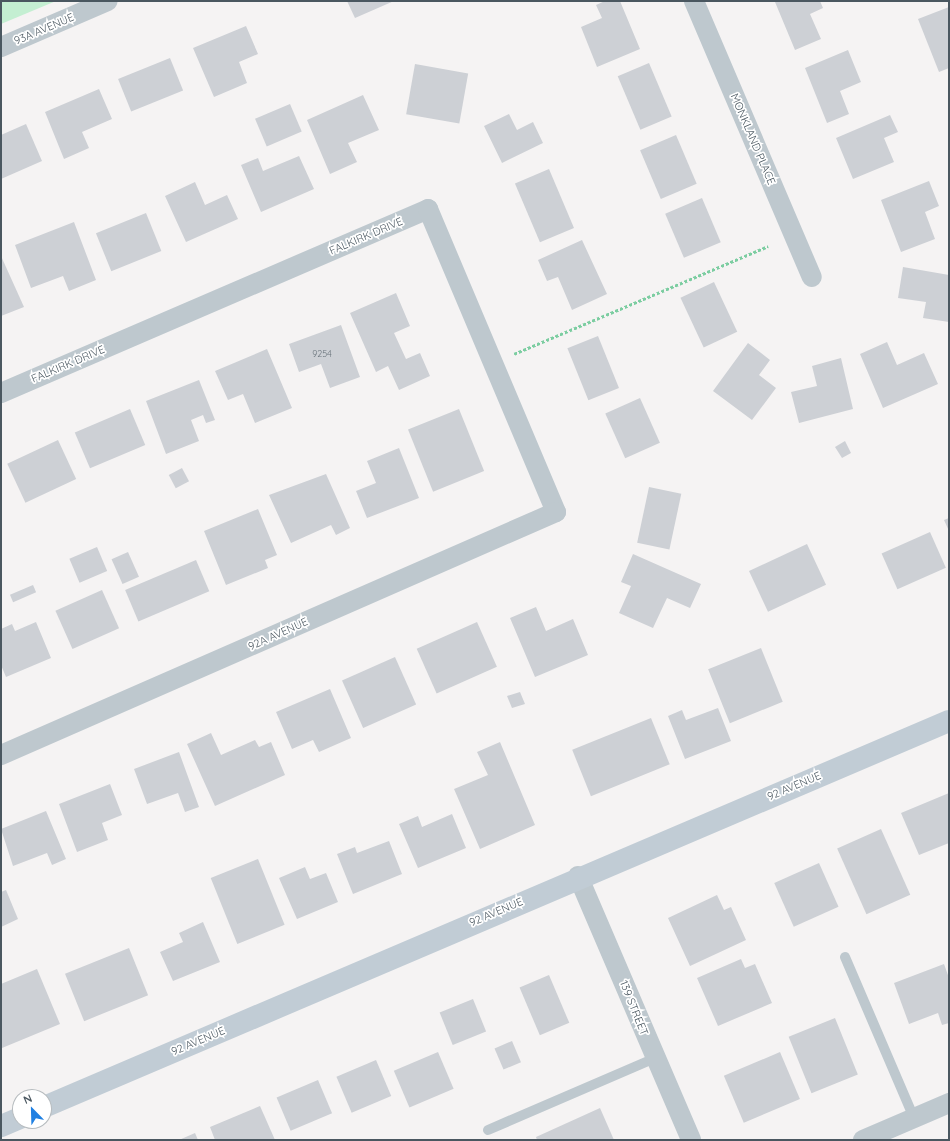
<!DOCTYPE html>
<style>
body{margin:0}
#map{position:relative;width:950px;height:1141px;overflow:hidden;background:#f5f3f3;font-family:Quicksand,sans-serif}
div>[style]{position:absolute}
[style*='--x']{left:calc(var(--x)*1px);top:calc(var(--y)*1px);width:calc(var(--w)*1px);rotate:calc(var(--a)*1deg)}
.green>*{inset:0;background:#c4efd2}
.building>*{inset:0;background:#cdd0d5;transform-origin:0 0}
.path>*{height:2.5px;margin-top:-1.25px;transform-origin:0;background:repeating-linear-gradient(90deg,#7ccda1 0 3px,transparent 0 5px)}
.service>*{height:10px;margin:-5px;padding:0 5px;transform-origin:5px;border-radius:5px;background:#bec8ce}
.minor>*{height:20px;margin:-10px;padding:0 10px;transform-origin:10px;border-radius:10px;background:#bec8ce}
.secondary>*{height:22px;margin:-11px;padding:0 11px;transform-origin:11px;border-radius:11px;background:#c1ccd5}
span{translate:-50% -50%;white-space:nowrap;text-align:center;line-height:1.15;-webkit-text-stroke:3.5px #fff;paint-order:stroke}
.number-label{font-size:9px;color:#6b757d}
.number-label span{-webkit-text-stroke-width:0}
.street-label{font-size:11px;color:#4a5760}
.frame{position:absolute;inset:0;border:2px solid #4a5760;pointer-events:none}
.north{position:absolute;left:12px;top:1089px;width:40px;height:40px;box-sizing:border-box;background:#fff;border:1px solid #b7bcbf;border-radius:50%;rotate:337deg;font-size:11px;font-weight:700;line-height:16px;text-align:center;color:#4a5760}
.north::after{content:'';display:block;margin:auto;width:14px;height:18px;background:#2080e2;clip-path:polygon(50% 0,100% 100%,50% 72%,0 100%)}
</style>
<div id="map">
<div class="green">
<div style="clip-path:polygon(1px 1px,56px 1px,1px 24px)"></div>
</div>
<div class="building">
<div style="clip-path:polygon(347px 1px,394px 1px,355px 18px)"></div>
<div style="clip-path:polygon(605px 1px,620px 1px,640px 49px,597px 67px,581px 27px,602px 18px,596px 5px)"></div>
<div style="clip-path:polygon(820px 1px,823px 8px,810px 14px,821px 39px,795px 50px,775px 2px)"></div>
<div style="clip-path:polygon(949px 7px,949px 68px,939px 72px,918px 19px)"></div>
<div style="clip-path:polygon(246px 26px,258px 54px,239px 62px,247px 83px,214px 97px,193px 48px)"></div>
<div style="clip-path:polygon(848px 50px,861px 82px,840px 91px,849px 114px,827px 123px,805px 68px)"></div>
<div style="left:170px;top:58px;width:35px;height:56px;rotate:68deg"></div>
<div style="left:649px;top:63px;width:58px;height:34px;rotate:67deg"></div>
<div style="left:415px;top:64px;width:54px;height:51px;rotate:10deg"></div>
<div style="clip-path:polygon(99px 89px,112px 119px,82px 132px,89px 148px,64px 159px,45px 112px)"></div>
<div style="clip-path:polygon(363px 95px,379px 130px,348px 143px,357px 162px,330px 174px,307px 120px)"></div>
<div style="left:290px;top:104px;width:30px;height:38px;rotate:67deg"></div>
<div style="clip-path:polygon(509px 114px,517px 130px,533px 122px,543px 143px,502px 163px,484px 126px)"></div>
<div style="clip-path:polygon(890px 115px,898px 132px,884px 138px,894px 162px,853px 179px,836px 138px)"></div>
<div style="clip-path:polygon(26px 124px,42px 161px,1px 179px,1px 135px)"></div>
<div style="left:676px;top:135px;width:53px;height:39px;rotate:67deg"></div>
<div style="clip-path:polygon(299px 156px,314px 189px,261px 212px,241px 165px,258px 158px,263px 171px)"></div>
<div style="left:549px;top:169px;width:64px;height:37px;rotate:67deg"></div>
<div style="clip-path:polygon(929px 181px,939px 206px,925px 212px,935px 239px,901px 252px,881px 200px)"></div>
<div style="clip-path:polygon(195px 182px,205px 205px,227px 195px,238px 219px,186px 242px,165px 196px)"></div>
<div style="left:702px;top:198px;width:48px;height:40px;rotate:67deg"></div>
<div style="left:146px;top:213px;width:41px;height:54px;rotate:68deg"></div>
<div style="clip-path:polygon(74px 222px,96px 280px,69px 291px,63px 276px,31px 288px,15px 245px)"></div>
<div style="clip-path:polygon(582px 240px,607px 294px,572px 310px,558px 277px,547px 281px,538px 260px)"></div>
<div style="clip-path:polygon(1px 256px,24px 307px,1px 316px)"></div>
<div style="clip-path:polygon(903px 267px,949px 275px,949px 322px,923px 318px,926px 302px,898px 298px)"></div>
<div style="left:714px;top:282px;width:55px;height:37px;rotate:65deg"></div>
<div style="clip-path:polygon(396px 293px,410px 326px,394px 333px,406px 359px,420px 353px,430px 376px,399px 390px,388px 366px,376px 372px,350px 313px)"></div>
<div style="clip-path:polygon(341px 325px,360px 377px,330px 388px,321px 364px,299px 372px,289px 344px)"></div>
<div style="left:598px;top:336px;width:56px;height:33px;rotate:68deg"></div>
<div style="clip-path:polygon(887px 342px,897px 365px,924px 353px,938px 384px,883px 408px,860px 354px)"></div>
<div style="clip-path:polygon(748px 343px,770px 360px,759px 375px,776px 388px,752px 420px,713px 391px)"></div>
<div style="clip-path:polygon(267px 349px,292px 408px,255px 423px,243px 394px,228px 400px,215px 371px)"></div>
<div style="clip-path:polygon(841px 358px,853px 409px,799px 423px,791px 392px,817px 386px,812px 366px)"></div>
<div style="clip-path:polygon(199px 380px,215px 420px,206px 423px,203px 415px,191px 420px,199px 441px,166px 454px,146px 401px)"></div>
<div style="left:640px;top:398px;width:49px;height:38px;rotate:66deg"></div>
<div style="left:130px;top:409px;width:39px;height:60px;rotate:67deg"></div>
<div style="left:459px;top:409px;width:67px;height:55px;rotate:68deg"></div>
<div style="left:58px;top:440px;width:43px;height:56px;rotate:65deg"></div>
<div style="clip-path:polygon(845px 441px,851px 453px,842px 458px,835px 447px)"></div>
<div style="clip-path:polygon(399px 448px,419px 498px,367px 518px,356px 491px,376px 483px,367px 461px)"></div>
<div style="left:182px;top:468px;width:15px;height:15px;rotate:62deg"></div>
<div style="clip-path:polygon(326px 474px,350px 528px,336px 535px,331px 525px,291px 543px,269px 495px)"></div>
<div style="left:649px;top:487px;width:33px;height:57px;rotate:12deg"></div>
<div style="clip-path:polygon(258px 509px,277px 555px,265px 560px,268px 568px,226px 585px,204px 531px)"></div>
<div style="clip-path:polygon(949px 518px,949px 531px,944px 520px)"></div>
<div style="left:930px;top:532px;width:39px;height:53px;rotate:66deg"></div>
<div style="left:807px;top:544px;width:45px;height:64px;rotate:65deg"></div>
<div style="left:97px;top:547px;width:26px;height:30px;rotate:67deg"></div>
<div style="left:128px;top:552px;width:27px;height:18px;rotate:66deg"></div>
<div style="clip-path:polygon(633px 554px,701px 584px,690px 608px,667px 598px,653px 628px,619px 613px,631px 586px,621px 582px)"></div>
<div style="left:196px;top:560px;width:34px;height:77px;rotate:67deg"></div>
<div style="left:33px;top:585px;width:8px;height:25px;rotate:67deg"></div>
<div style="left:102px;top:590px;width:42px;height:51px;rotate:66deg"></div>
<div style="clip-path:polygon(536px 607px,546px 631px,573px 619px,588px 655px,535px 677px,510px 618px)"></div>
<div style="clip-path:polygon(36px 622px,51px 658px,6px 677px,1px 665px,1px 629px,12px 624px,15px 631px)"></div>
<div style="left:477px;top:622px;width:49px;height:66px;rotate:66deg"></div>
<div style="left:761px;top:648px;width:58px;height:57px;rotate:68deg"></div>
<div style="left:395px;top:657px;width:52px;height:58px;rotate:66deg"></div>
<div style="clip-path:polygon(330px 689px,351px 738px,319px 752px,313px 740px,292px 749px,276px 712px)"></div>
<div style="clip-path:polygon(520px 692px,525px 704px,512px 708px,507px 696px)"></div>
<div style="clip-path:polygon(718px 708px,731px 741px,685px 759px,668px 716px,682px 710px,686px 720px)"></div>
<div style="left:651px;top:718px;width:50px;height:85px;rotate:68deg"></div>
<div style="clip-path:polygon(211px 733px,221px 755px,255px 740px,259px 747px,271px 742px,285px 775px,215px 806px,187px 744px)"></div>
<div style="clip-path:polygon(500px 742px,535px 825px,480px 849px,454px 789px,488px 775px,477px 752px)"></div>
<div style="clip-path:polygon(179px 752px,199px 807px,185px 812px,178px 793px,147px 804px,134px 769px)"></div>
<div style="clip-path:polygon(110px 784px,122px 815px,102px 823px,108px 840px,77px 852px,59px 804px)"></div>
<div style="clip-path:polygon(949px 793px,949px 843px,919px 855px,901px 813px)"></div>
<div style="clip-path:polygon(46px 811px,66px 859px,52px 865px,47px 853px,13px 866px,1px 829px)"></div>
<div style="clip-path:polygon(452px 814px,466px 848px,418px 868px,399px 824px,418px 816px,422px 827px)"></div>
<div style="left:881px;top:829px;width:72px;height:48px;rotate:66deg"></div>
<div style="clip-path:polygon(389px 841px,402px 874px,353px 894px,337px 854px,355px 847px,357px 853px)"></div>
<div style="left:258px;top:859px;width:71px;height:51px;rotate:68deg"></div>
<div style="left:819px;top:863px;width:48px;height:49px;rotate:66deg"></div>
<div style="clip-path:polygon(305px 867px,310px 879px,326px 873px,338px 902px,297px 919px,279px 878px)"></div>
<div style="clip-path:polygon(6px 890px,18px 919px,1px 927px,1px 892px)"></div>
<div style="clip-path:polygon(717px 895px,724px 910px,731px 907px,746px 940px,690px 966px,668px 918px)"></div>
<div style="clip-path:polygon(203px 922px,220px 962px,173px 981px,160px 952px,183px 942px,179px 933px)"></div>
<div style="left:129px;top:948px;width:51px;height:69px;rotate:68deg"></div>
<div style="clip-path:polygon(741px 959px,745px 968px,755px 964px,772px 1003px,718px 1026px,697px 978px)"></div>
<div style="clip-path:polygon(944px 964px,949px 978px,949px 1023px,942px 1025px,938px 1013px,909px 1024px,894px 983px)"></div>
<div style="clip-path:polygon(37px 969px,60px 1024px,2px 1048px,1px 984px)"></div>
<div style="left:549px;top:975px;width:52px;height:32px;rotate:67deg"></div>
<div style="left:473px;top:999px;width:35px;height:36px;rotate:68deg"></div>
<div style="left:835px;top:1018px;width:61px;height:50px;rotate:68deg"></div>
<div style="left:512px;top:1041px;width:23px;height:19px;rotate:67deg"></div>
<div style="left:438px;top:1052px;width:40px;height:48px;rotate:67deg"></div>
<div style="left:780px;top:1052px;width:51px;height:61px;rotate:67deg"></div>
<div style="left:376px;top:1060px;width:39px;height:43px;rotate:67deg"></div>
<div style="left:318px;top:1080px;width:36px;height:45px;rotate:67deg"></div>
<div style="clip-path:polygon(260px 1106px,275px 1140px,215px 1140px,210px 1127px)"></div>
<div style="clip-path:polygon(600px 1108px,614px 1140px,537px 1140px,536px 1137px)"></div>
<div style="clip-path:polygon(195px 1133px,198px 1140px,179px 1140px)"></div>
</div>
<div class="path">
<div style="--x:514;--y:354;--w:276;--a:-23"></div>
</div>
<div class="service">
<div style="--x:845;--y:957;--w:175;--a:66.8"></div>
<div style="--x:488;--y:1130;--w:182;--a:-23.3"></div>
</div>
<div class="minor">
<div style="--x:694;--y:1;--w:300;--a:66.9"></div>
<div style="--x:1;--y:47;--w:116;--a:-23.3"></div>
<div style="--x:1;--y:393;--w:465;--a:-23.3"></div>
<div style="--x:428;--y:209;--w:329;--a:67.1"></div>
<div style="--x:556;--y:512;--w:606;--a:156.35"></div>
<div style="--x:578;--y:876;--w:287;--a:66.8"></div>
<div style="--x:863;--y:1140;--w:94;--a:-23.3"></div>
</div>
<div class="secondary">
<div style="--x:44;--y:1107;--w:984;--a:-23.1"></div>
<div style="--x:1;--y:1126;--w:21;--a:-23"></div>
</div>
<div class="number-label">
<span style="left:322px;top:354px">9254</span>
</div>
<div class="street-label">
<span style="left:44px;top:29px;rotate:-23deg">93A AVENUE</span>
<span style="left:753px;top:139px;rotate:67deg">MONKLAND PLACE</span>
<span style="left:366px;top:236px;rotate:-23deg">FALKIRK DRIVE</span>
<span style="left:68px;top:364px;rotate:-23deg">FALKIRK DRIVE</span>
<span style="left:278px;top:634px;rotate:-24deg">92A AVENUE</span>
<span style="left:794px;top:786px;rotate:-23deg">92 AVENUE</span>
<span style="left:496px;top:912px;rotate:-23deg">92 AVENUE</span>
<span style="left:634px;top:1008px;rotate:68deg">139 STREET</span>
<span style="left:198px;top:1041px;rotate:-23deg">92 AVENUE</span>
</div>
<div class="frame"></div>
<div class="north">N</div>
</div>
